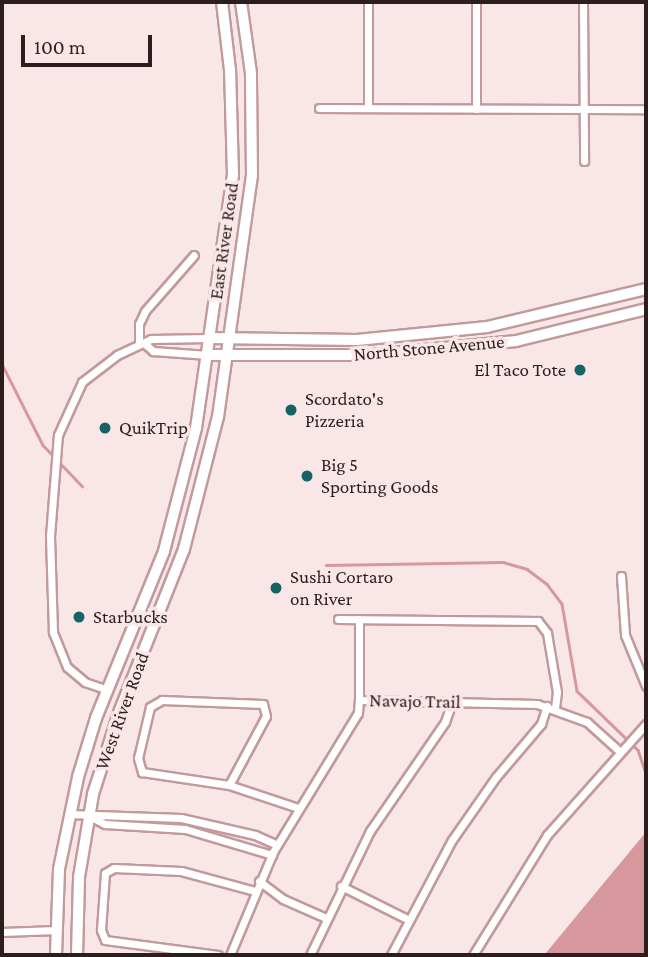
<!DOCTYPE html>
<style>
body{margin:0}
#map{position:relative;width:648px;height:957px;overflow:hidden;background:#f9e7e8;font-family:"Crimson Pro",serif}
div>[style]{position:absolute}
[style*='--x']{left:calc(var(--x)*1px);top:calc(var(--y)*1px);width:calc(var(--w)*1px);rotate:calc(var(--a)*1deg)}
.water>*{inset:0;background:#d7989d}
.stream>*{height:2.5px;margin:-1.25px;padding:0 1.25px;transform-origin:1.25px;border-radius:1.25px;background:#d7989d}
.roads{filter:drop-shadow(2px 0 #c29a9c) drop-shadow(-2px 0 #c29a9c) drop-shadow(0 2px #c29a9c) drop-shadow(0 -2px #c29a9c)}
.street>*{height:7px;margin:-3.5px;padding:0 3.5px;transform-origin:3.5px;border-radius:3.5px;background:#fff}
.secondary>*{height:10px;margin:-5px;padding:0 5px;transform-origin:5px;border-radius:5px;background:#fff}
.primary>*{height:10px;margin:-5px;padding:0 5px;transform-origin:5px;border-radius:5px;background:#fff}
.dots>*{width:19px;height:19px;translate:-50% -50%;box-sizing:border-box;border:4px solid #f9e7e8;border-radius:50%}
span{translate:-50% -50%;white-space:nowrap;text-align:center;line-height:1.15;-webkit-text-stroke:7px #f9e7e8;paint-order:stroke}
.street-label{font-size:19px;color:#2c1d1e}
.poi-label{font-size:19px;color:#2c1d1e}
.right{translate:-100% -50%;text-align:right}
.left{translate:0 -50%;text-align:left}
.frame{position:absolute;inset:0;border:4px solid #2c1d1e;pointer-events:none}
.scale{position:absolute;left:21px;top:35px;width:131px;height:32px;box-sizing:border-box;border:4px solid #2c1d1e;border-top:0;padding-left:9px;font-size:21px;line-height:24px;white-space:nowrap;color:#2c1d1e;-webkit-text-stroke:5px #f9e7e8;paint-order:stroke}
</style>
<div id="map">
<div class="water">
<div style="clip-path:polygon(646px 832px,646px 955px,545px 955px,545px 954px)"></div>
</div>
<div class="stream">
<div style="--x:2;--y:364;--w:91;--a:63.2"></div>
<div style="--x:43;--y:445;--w:57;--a:46.4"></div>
<div style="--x:326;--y:565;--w:177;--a:-1"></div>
<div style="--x:503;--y:562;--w:25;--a:16"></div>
<div style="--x:527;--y:569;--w:25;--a:37"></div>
<div style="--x:547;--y:584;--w:25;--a:53"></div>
<div style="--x:562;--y:604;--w:88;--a:80.2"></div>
<div style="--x:577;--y:691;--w:85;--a:44"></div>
<div style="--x:638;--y:750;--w:24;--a:71"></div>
</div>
<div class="roads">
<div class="street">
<div style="--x:368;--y:2;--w:106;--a:90"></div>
<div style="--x:583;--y:2;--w:159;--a:89.6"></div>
<div style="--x:319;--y:108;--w:327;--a:0.2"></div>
<div style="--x:476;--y:109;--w:107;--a:-90"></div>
<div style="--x:139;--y:344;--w:20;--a:-90"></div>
<div style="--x:139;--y:324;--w:14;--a:-65"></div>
<div style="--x:145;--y:311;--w:74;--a:-48.8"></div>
<div style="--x:145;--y:344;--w:11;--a:41"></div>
<div style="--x:153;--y:351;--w:55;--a:4.2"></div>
<div style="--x:621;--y:576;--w:59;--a:86.1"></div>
<div style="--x:625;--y:635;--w:55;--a:67.6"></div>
<div style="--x:338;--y:619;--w:200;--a:0.6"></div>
<div style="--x:538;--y:621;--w:15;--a:53"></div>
<div style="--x:547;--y:633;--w:60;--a:80.4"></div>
<div style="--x:557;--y:692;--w:16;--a:97"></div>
<div style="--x:359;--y:619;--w:81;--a:90"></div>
<div style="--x:108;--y:690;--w:24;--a:-161"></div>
<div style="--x:85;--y:682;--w:23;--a:-140"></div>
<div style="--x:67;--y:667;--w:38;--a:-112"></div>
<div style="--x:53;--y:632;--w:96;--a:-91.8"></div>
<div style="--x:50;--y:536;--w:101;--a:-85.5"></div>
<div style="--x:58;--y:435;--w:58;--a:-65.6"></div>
<div style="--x:82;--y:382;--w:44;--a:-37.6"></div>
<div style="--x:117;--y:355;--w:38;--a:-25"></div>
<div style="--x:151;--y:339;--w:59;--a:-1"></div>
<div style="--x:229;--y:785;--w:78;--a:-61.8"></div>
<div style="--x:266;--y:716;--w:12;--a:-104"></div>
<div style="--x:263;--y:704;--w:101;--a:-177.7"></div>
<div style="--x:162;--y:700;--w:14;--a:150"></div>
<div style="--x:150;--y:707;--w:52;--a:103.2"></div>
<div style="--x:138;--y:758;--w:15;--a:74"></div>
<div style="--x:142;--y:772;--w:88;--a:8.5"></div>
<div style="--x:229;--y:785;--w:73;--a:18.4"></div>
<div style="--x:69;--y:814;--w:112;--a:2"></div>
<div style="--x:181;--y:818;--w:76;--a:12.9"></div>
<div style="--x:255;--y:835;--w:24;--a:24"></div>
<div style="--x:89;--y:816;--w:18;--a:27"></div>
<div style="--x:105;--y:824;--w:80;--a:3.6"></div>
<div style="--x:185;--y:829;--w:91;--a:16.6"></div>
<div style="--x:259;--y:881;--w:30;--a:37"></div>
<div style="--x:283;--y:899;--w:47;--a:23.8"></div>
<div style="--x:341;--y:886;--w:74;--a:26.6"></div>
<div style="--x:2;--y:932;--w:54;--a:-2.1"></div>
<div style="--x:218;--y:955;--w:114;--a:-172.4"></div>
<div style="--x:105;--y:940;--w:11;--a:-112"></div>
<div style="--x:101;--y:930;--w:57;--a:-86"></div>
<div style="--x:105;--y:873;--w:10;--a:-29"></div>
<div style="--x:114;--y:868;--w:67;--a:2.6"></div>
<div style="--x:181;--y:871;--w:77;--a:15.1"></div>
<div style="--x:230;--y:955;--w:112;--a:-67.3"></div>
<div style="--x:273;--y:852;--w:163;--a:-58.6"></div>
<div style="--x:358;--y:713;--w:13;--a:-86"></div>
<div style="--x:359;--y:700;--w:178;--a:1.3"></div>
<div style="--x:537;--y:704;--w:53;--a:19.8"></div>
<div style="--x:587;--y:722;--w:42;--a:42.1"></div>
<div style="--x:310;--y:955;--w:138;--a:-64.2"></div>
<div style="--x:370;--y:831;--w:132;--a:-55.5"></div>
<div style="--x:445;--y:722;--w:21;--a:-71"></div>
<div style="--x:391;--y:955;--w:130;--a:-62.1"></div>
<div style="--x:452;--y:840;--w:77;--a:-55.1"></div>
<div style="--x:496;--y:777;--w:70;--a:-49.7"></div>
<div style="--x:541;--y:724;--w:19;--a:-72"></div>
<div style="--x:473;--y:955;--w:141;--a:-58.3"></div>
<div style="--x:547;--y:835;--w:149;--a:-48.3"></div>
</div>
<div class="secondary">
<div style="--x:210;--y:338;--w:147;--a:0.8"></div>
<div style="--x:357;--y:340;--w:131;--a:-5.7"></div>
<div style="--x:487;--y:327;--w:163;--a:-13.4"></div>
<div style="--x:208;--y:355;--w:165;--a:0"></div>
<div style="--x:373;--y:355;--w:144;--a:-5.6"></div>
<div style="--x:516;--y:341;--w:134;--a:-13.8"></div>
</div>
<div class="primary">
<div style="--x:56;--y:955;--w:86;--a:-88"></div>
<div style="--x:59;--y:869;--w:94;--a:-78.3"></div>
<div style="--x:78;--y:777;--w:62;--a:-73"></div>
<div style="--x:96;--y:718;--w:180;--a:-67.8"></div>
<div style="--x:164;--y:551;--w:127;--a:-75.4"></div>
<div style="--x:196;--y:428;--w:256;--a:-81.7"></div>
<div style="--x:233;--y:175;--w:105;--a:-91.6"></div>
<div style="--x:230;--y:70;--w:68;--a:-96.7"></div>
<div style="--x:77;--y:955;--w:78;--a:-88.5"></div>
<div style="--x:79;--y:877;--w:84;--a:-80.4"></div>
<div style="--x:93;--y:794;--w:88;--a:-72.2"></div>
<div style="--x:120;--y:710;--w:173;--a:-68.3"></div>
<div style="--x:184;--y:549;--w:136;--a:-75.6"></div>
<div style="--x:218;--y:417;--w:243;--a:-82"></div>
<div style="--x:252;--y:176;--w:103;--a:-90.6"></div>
<div style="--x:251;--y:73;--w:72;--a:-98"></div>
</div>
</div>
<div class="dots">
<div style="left:580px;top:370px;background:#146466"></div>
<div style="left:291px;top:410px;background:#146466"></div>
<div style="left:105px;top:428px;background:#146466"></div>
<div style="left:307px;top:476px;background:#146466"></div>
<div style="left:276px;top:588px;background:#146466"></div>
<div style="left:79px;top:617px;background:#146466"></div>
</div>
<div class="street-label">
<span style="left:224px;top:241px;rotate:-82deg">East River Road</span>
<span style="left:429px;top:348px;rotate:-5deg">North Stone Avenue</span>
<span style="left:415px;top:701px;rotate:1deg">Navajo Trail</span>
<span style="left:122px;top:711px;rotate:-70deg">West River Road</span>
</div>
<div class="poi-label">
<span class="right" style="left:566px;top:370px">El Taco Tote</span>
<span class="left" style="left:305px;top:410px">Scordato's<br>Pizzeria</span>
<span class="left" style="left:119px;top:428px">QuikTrip</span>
<span class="left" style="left:321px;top:476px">Big 5<br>Sporting Goods</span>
<span class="left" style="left:290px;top:588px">Sushi Cortaro<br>on River</span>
<span class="left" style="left:93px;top:617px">Starbucks</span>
</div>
<div class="frame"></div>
<div class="scale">100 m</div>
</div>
